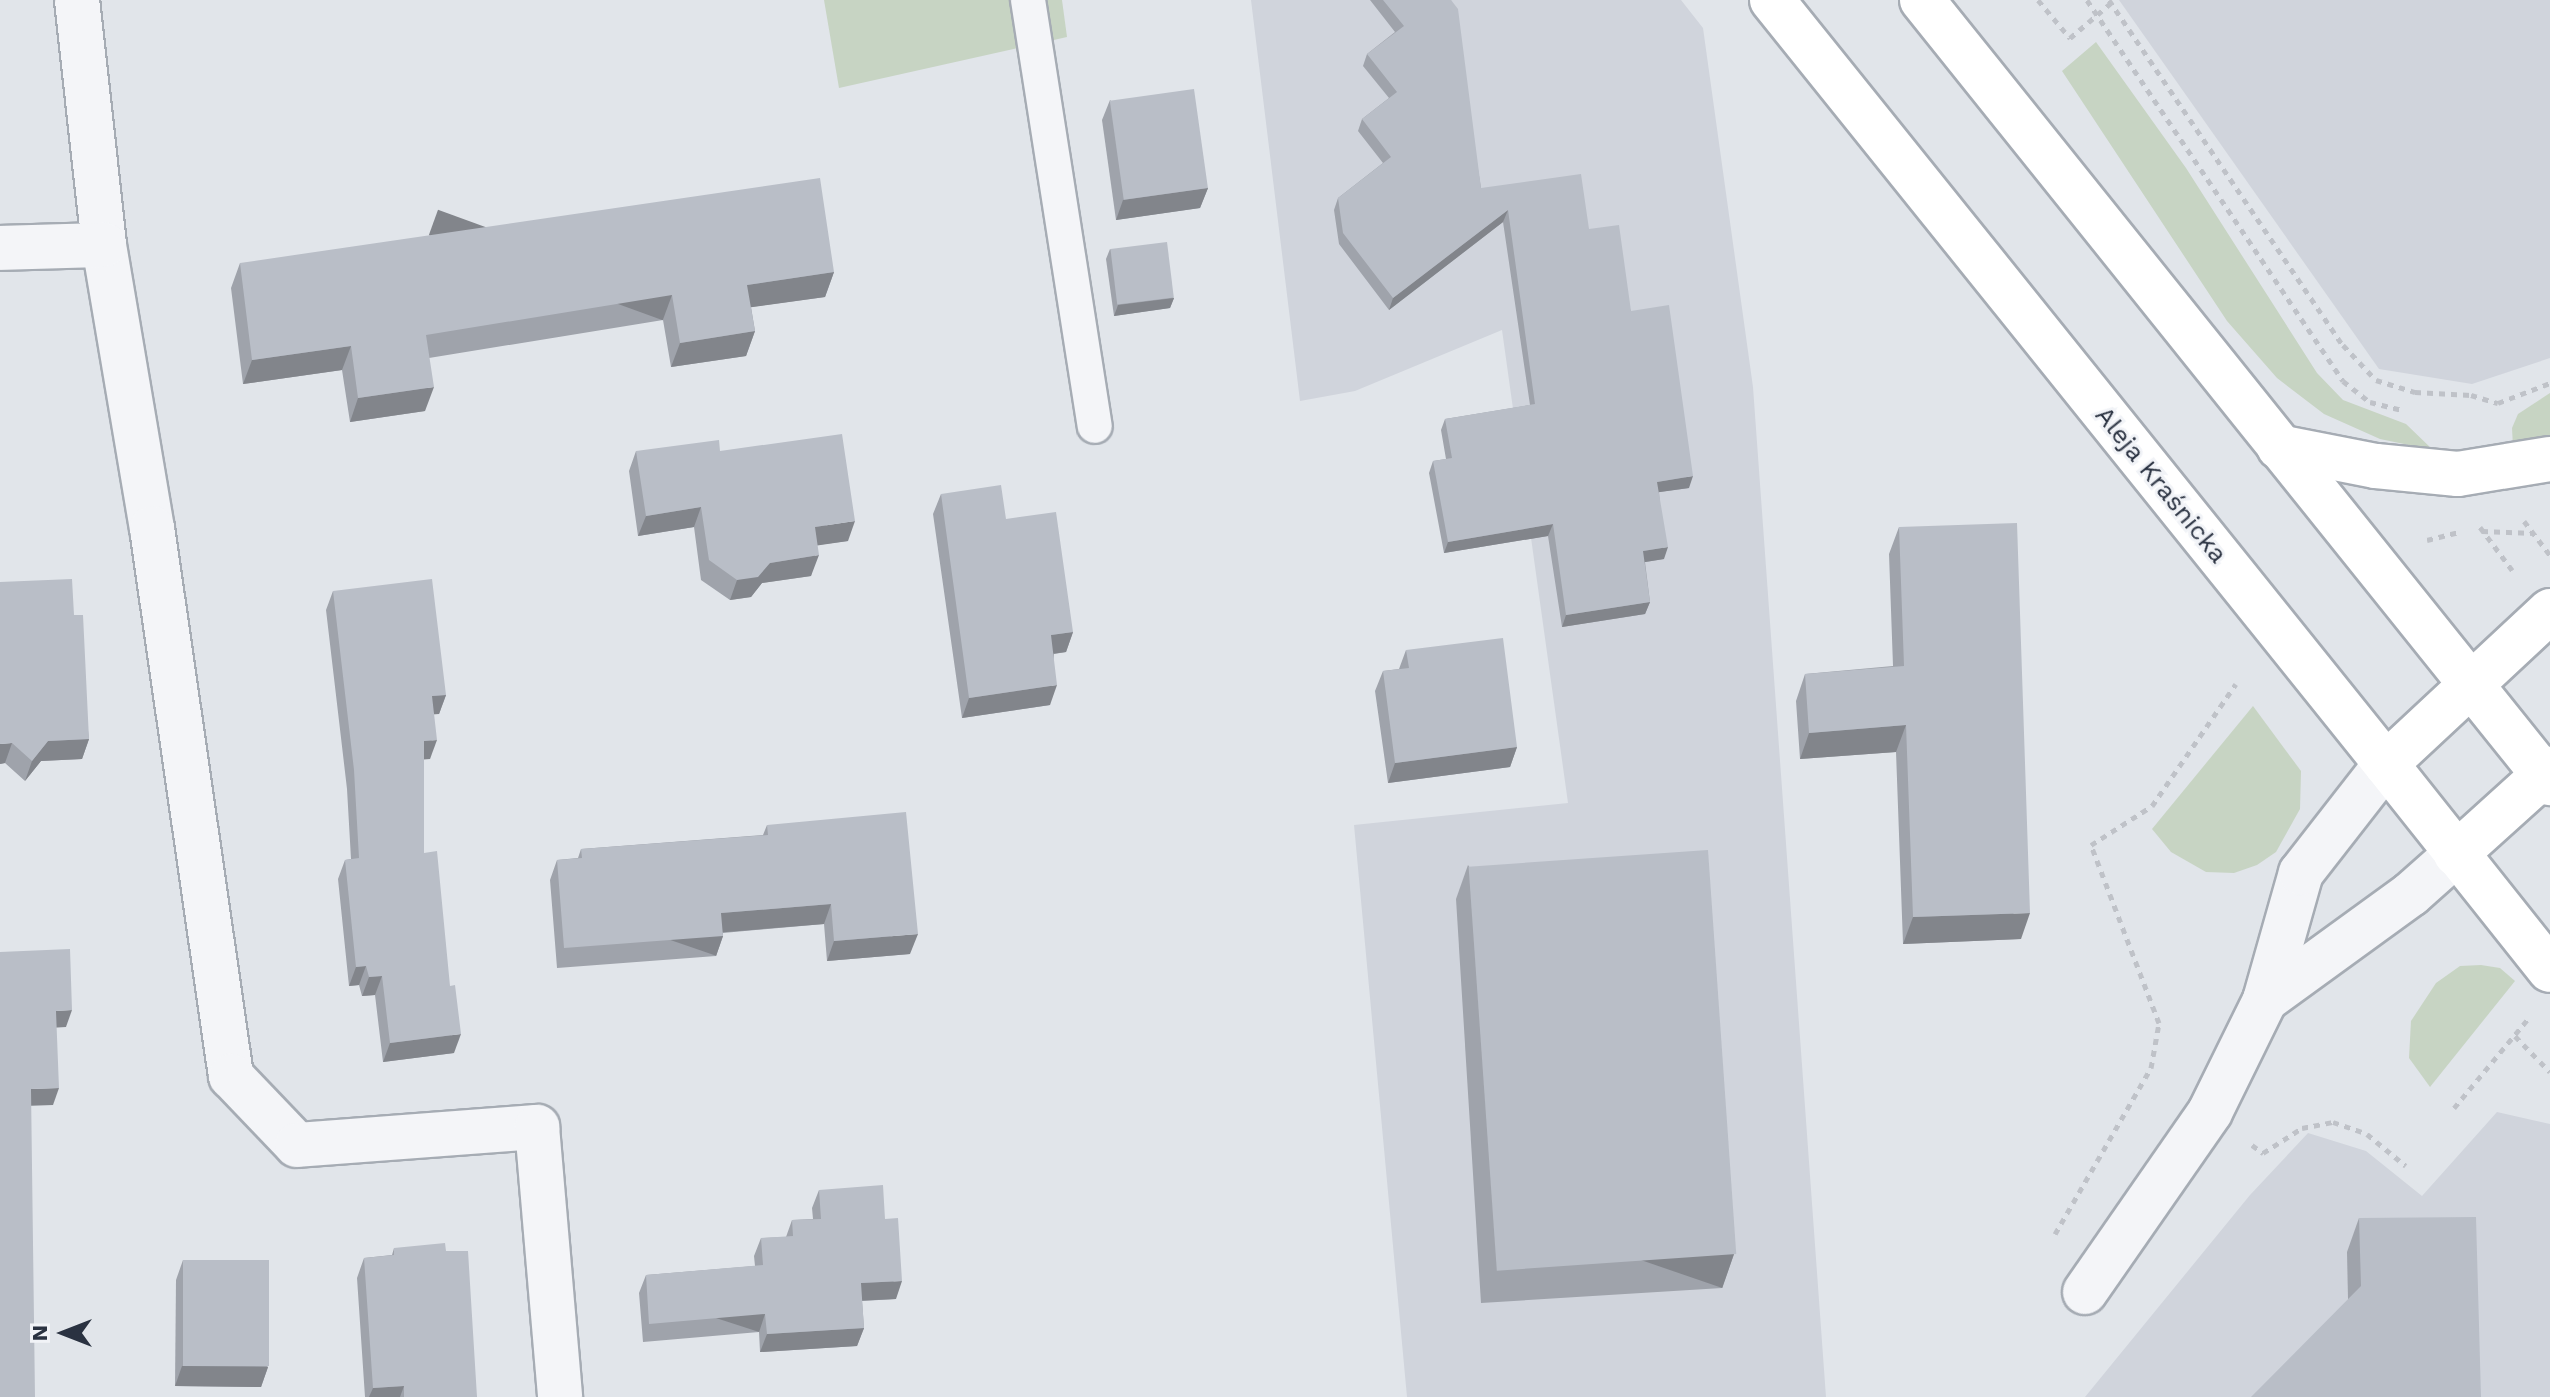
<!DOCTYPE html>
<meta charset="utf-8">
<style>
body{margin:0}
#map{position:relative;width:2550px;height:1397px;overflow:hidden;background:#e1e5ea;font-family:"Work Sans",sans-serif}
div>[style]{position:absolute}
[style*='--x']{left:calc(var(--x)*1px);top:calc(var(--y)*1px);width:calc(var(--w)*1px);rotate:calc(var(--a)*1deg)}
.built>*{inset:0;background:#d0d4dc}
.green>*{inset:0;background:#c7d4c3}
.path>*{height:5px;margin-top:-2.5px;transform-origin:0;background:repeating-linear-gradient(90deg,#bfc2c8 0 6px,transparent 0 12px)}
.roads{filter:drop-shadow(2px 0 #a6acb4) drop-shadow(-2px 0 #a6acb4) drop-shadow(0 2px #a6acb4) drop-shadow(0 -2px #a6acb4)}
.service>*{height:34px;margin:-17px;padding:0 17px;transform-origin:17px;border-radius:17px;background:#f4f5f8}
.minor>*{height:44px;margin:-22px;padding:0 22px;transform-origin:22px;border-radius:22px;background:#f4f5f8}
.secondary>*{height:44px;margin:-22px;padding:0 22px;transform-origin:22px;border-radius:22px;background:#fff}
.primary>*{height:44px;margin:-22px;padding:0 22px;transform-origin:22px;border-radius:22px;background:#fff}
.wall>*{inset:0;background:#9fa3ab}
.shaded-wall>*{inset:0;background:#82858b;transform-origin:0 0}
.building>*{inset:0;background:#b9bec7;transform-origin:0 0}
span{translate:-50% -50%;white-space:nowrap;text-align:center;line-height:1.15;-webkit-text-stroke:6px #f1f3f7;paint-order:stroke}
.street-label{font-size:26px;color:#2a3241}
.north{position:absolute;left:24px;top:1293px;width:80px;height:80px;-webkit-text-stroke:6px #f1f3f7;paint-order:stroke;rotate:270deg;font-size:22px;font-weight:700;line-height:32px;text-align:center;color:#2a3241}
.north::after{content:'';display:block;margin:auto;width:28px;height:36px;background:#2a3241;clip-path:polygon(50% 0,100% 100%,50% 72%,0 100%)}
</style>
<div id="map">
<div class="built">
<div style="clip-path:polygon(1251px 0,1681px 0,1703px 28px,1753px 387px,1826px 1397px,1407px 1397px,1354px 825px,1568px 803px,1502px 330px,1355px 391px,1300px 401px)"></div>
<div style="clip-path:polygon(2119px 0,2550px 0,2550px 358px,2472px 384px,2379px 369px)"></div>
<div style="clip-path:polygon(2497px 1112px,2550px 1124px,2550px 1397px,2085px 1397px,2250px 1195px,2308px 1133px,2366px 1151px,2422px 1196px)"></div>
</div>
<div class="green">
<div style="clip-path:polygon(824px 0,1062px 0,1067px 37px,839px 88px)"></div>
<div style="clip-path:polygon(2096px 42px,2186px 168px,2317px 373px,2343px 400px,2406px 424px,2433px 450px,2380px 439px,2324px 414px,2277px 378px,2227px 321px,2062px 71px)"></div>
<div style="clip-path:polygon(2550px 393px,2550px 436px,2513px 447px,2512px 428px,2518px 414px)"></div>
<div style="clip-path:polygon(2253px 706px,2301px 771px,2300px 809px,2276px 852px,2257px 865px,2234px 873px,2206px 872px,2171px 852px,2152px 829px)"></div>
<div style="clip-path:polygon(2481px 965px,2500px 968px,2515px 981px,2430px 1087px,2409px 1058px,2411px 1021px,2436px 983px,2460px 966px)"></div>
</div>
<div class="path">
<div style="--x:2038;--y:0;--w:50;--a:49.9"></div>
<div style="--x:2070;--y:38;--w:54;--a:-40.5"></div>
<div style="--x:2087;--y:0;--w:459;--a:56.1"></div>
<div style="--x:2343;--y:381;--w:34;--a:38"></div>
<div style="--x:2370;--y:402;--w:34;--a:14"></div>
<div style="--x:2109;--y:0;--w:417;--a:55.9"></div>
<div style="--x:2343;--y:345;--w:48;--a:46.7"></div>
<div style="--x:2376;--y:380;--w:41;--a:17.1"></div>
<div style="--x:2415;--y:392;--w:56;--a:3.1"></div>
<div style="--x:2471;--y:395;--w:28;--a:17"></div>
<div style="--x:2498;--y:403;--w:56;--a:-21"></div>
<div style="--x:2524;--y:521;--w:43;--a:52.6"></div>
<div style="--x:2480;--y:527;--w:54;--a:53.3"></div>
<div style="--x:2482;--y:531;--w:52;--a:2.2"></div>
<div style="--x:2427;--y:540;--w:34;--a:-14"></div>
<div style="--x:2515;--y:1036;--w:50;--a:45.8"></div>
<div style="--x:2454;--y:1108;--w:116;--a:-50.3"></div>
<div style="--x:2252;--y:1145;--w:14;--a:36"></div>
<div style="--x:2263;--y:1153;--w:46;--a:-32.7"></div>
<div style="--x:2302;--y:1128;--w:32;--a:-11"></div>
<div style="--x:2333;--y:1122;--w:36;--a:19"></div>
<div style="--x:2367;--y:1134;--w:50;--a:39.4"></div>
<div style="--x:2055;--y:1234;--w:192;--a:-60"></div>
<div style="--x:2151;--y:1068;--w:46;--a:-79.9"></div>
<div style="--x:2159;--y:1023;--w:191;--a:-110.9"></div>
<div style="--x:2091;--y:845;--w:72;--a:-32.6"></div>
<div style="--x:2152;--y:806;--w:148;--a:-55.5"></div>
</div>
<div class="roads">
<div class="service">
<div style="--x:1028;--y:0;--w:431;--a:81.1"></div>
</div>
<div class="minor">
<div style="--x:77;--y:0;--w:246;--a:83.7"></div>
<div style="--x:104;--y:245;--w:287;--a:80.4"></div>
<div style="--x:152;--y:528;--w:554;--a:81.8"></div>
<div style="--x:231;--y:1076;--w:95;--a:46.3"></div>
<div style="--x:297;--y:1145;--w:241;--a:-4.3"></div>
<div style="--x:537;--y:1127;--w:271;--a:85.1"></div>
<div style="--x:0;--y:248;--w:104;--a:-1.7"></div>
<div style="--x:2265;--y:1000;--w:180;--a:-36"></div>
<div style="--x:2411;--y:894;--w:60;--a:-41.6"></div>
<div style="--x:2085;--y:1292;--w:219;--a:-55.2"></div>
<div style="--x:2210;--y:1112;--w:125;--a:-63.8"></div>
<div style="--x:2265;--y:1000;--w:132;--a:-74.2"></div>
<div style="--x:2301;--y:873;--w:138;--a:-52.1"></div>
</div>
<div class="secondary">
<div style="--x:1772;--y:0;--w:980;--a:51.21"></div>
<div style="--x:1922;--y:0;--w:1004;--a:51.27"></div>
<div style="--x:2279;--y:447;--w:99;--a:11.1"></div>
<div style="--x:2376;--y:466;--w:82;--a:5.6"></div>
<div style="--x:2458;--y:474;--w:93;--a:-9.3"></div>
<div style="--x:2456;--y:854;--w:127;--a:-42.1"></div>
</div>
<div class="primary">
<div style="--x:2550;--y:611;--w:224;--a:137"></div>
<div style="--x:2386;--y:764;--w:263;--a:51.5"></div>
</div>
</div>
<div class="wall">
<div style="clip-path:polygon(1370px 0,1451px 0,1481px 188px,1589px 229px,1631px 311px,1689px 488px,1659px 492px,1664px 559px,1645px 562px,1650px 602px,1645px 614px,1562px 627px,1548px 536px,1444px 553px,1429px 473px,1433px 461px,1446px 459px,1441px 430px,1445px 419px,1530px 405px,1503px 222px,1389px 310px,1339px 244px,1334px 210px,1338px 198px,1383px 163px,1358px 131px,1362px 119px,1389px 98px,1363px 66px,1367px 54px,1395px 32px)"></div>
<div style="clip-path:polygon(1110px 100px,1208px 188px,1200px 208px,1116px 220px,1102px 120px)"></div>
<div style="clip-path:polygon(1110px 249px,1174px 298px,1170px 308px,1114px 316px,1106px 259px)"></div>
<div style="clip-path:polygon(240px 263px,834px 272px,825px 297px,751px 307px,755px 331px,746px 356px,671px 367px,663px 320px,429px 358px,425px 411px,350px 422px,342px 370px,243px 384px,231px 288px)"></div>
<div style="clip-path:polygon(636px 451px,720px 451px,848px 541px,817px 545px,811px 576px,762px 583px,751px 597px,730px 600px,701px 580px,694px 527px,638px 536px,629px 471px)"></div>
<div style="clip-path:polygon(941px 494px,1073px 632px,1066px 652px,1054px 654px,1050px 705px,962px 718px,933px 514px)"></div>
<div style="clip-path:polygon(1899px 527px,2021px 939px,1903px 944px,1896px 752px,1800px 759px,1796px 701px,1805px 674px,1893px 666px,1889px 554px)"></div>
<div style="clip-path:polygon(333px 591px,446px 695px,439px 714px,434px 714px,430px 759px,424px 759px,424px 853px,454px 1053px,383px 1062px,375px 995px,362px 996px,359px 985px,349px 986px,338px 879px,345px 860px,351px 859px,347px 789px,326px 610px)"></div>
<div style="clip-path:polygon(74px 615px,89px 739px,82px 759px,41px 761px,25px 781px,5px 763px,0 764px)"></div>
<div style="clip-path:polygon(1406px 650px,1517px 747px,1510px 767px,1388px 783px,1375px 691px,1383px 671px,1399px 669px)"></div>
<div style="clip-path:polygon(767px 825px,910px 954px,827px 961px,824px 924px,723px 933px,723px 936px,716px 956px,557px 968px,550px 880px,557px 860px,578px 858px,581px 849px,763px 835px)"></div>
<div style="clip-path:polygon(1468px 865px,1734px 1254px,1722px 1288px,1481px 1303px,1456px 899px)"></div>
<div style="clip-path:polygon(819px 1190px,885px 1219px,896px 1299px,862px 1301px,864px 1328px,857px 1346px,760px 1352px,759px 1332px,643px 1342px,639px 1293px,646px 1275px,755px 1266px,754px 1256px,761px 1238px,786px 1237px,792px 1220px,813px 1219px,812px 1208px)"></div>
<div style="clip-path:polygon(2359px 1218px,2481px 1397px,2348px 1299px,2347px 1252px)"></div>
<div style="clip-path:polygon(394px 1248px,477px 1397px,365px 1397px,357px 1278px,364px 1258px,392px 1255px)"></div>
<div style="clip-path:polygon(183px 1260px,268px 1367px,261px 1387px,175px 1386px,176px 1280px)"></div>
</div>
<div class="shaded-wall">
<div style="clip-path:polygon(1208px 188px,1200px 208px,1116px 220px,1123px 200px)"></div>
<div style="clip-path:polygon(1508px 210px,1503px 222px,1389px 310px,1393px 298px)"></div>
<div style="clip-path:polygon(834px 272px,825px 297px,738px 309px,747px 285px)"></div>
<div style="left:672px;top:295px;width:27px;height:249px;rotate:110deg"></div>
<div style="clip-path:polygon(1174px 298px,1170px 308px,1114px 316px,1118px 305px)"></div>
<div style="clip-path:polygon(755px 331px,746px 356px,671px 367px,680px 343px)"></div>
<div style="clip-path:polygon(351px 346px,342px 370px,243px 384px,252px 360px)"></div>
<div style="clip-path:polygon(434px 387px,425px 411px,350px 422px,358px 398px)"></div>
<div style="clip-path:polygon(1693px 476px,1689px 488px,1653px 493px,1657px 482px)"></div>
<div style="clip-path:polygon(701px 507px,694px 527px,638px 536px,646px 516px)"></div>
<div style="clip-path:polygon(855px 521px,848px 541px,807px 547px,815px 527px)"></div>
<div style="clip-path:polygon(1553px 524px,1548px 536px,1444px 553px,1448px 542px)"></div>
<div style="clip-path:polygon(1668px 547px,1664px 559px,1639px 563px,1643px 551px)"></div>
<div style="clip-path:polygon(819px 555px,811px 576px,762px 583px,751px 597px,730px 600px,737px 580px,770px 563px)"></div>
<div style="clip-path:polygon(1650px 602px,1645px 614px,1562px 627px,1566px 615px)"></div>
<div style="clip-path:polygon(1073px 632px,1066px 652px,1044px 655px,1051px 635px)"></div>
<div style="clip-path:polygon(1057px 685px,1050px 705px,962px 718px,969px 698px)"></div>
<div style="clip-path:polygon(446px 695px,439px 714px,425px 715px,432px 696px)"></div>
<div style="clip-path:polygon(1906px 725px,1896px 752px,1800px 759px,1809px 733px)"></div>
<div style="clip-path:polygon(89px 739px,82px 759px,41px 761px,25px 781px,32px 761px,48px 741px)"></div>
<div style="clip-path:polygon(437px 740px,430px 759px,417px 760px,424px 741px)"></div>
<div style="clip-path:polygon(12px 743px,5px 763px,0 764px,0 744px)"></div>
<div style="clip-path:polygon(1517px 747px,1510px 767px,1388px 783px,1395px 763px)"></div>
<div style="clip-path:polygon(831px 904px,824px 924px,714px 933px,721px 913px)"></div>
<div style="clip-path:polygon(2030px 913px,2021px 939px,1903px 944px,1913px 917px)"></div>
<div style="clip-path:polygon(918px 934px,910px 954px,827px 961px,834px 941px)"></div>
<div style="left:723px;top:936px;width:21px;height:159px;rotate:109deg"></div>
<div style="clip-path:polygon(366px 966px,359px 985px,349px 986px,356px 967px)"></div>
<div style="clip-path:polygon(382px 976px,375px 995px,362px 996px,369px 977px)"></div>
<div style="clip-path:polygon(72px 1010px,66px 1027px,49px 1028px,56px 1011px)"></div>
<div style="clip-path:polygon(461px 1034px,454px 1053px,383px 1062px,390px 1043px)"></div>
<div style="clip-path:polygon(59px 1088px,53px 1105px,24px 1106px,31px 1089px)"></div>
<div style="left:1734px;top:1254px;width:36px;height:241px;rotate:109deg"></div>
<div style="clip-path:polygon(902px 1281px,896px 1299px,854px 1301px,861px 1283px)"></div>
<div style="left:765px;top:1314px;width:19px;height:116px;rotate:108deg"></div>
<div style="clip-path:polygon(864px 1328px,857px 1346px,760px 1352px,767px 1334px)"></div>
<div style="clip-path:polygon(182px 1366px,268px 1367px,261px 1387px,175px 1386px)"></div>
<div style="clip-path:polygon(404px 1386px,400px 1397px,369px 1397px,373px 1388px)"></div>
</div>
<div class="building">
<div style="clip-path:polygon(1383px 0,1451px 0,1458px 9px,1481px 188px,1581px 174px,1589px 229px,1619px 225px,1631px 311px,1669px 305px,1693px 476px,1657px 482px,1668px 547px,1643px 551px,1650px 602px,1566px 615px,1553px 524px,1448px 542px,1433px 461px,1452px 458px,1445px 419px,1535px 404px,1508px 210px,1393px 298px,1343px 233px,1338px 198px,1391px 157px,1362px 119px,1397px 92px,1367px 54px,1404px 26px)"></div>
<div style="left:1194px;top:89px;width:100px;height:85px;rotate:82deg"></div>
<div style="clip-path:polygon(820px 178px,834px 272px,747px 285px,755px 331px,680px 343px,672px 295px,426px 335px,434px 387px,358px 398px,351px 346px,252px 360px,240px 263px)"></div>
<div style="left:1167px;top:242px;width:56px;height:57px;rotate:83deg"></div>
<div style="clip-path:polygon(842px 434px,855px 521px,815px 527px,819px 555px,770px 563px,758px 577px,737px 580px,709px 560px,701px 507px,646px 516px,636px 451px,719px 440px,720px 451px)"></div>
<div style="clip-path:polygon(1001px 485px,1006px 519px,1056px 512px,1073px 632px,1051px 635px,1057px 685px,969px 698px,941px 494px)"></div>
<div style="clip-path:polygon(2017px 523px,2030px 913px,1913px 917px,1906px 725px,1809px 733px,1805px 674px,1904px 666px,1899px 527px)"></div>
<div style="clip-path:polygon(72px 579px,74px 615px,83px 615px,89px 739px,48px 741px,32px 761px,12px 743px,0 744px,0 582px)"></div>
<div style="clip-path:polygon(432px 579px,446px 695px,432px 696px,437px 740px,424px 741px,424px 853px,437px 851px,450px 986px,455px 985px,461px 1034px,390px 1043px,382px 976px,369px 977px,366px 966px,356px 967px,345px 860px,359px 858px,354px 770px,333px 591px)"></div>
<div style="clip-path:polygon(1503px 638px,1517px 747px,1395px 763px,1383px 671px,1409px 668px,1406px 650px)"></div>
<div style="clip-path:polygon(906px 812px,918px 934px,834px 941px,831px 904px,721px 913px,723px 936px,564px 948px,557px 860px,582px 858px,581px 849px,768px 835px,767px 825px)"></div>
<div style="left:1708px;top:850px;width:405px;height:240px;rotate:86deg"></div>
<div style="clip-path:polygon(70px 949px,72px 1010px,56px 1011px,59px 1088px,31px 1089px,35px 1397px,0 1397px,0 952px)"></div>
<div style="clip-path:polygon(883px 1185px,885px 1219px,898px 1218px,902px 1281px,861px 1283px,864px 1328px,767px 1334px,765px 1314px,649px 1324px,646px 1275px,763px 1265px,761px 1238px,793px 1236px,792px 1220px,821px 1219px,819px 1190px)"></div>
<div style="clip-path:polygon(2476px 1217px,2481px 1397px,2251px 1397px,2361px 1286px,2359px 1218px)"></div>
<div style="clip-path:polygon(445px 1243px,446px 1251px,468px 1251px,477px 1397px,404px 1397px,404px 1386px,373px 1388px,364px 1258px,394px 1255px,394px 1248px)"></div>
<div style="left:183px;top:1260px;width:86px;height:106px"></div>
</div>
<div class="street-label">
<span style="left:2161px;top:485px;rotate:51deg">Aleja Kraśnicka</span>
</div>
<div class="north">N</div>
</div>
